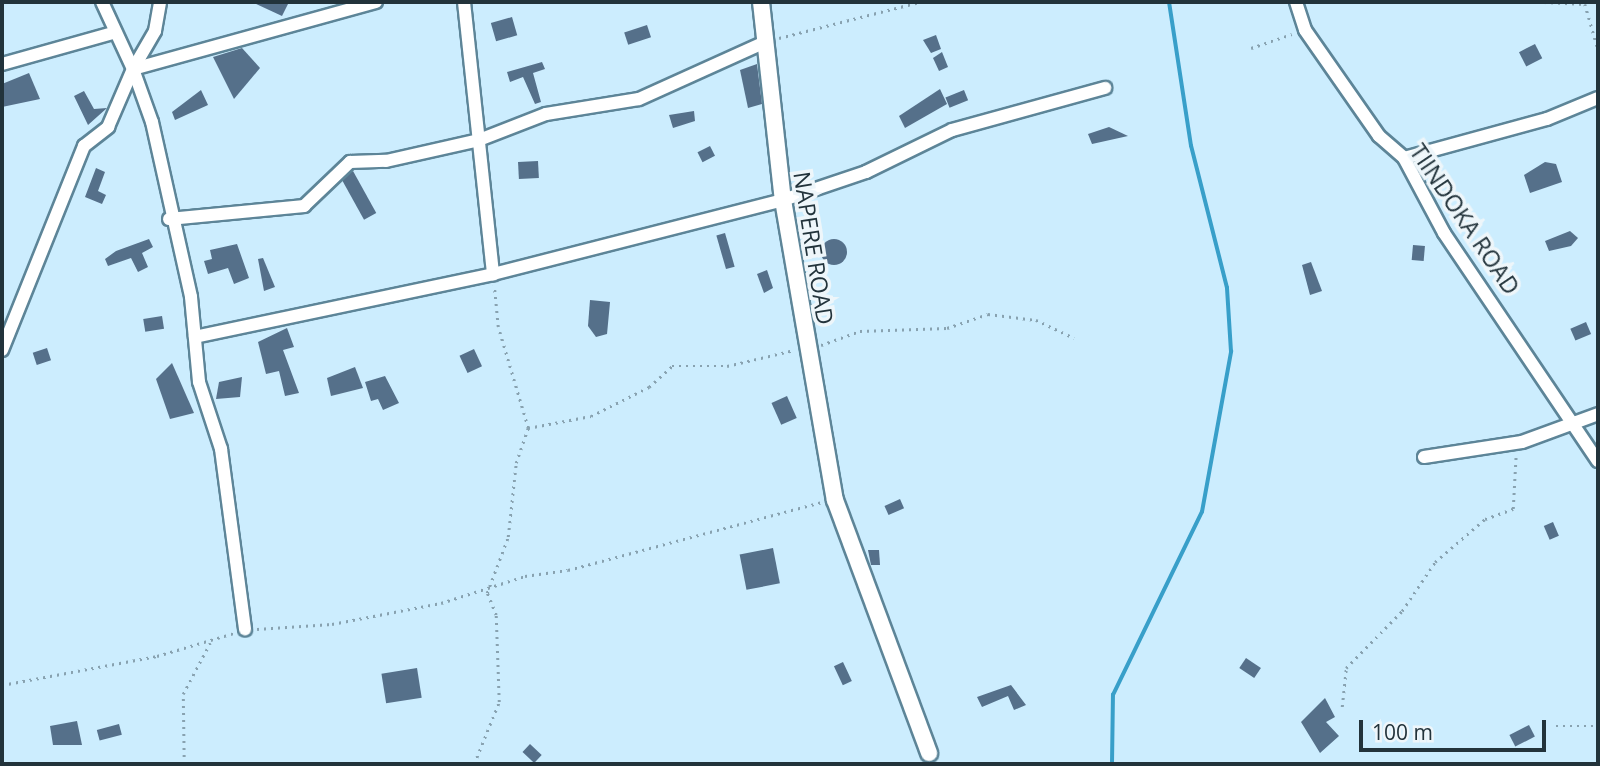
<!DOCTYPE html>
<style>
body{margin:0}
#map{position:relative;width:1600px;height:766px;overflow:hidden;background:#ccedfe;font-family:"Open Sans",sans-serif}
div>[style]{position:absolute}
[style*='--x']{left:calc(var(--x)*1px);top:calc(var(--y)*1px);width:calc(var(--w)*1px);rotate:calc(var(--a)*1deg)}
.stream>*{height:3.5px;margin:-1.75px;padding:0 1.75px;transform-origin:1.75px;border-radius:1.75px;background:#389fc9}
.building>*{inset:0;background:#55708a;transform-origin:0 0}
.round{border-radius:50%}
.path>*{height:2.5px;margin-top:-1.25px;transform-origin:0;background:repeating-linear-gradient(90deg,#88a2b0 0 2px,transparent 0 7px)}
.roads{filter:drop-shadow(2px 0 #5d8598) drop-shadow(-2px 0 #5d8598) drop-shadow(0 2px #5d8598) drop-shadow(0 -2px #5d8598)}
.minor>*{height:12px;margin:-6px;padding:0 6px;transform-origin:6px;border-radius:6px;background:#fff}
.tertiary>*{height:16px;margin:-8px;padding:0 8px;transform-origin:8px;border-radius:8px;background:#fff}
span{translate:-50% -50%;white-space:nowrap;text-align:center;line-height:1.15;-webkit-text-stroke:7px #eef6fa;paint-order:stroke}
.street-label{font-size:23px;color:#22333b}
.frame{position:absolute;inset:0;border:4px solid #22333b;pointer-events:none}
.scale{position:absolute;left:1359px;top:720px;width:187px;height:32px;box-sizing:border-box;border:4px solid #22333b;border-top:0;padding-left:9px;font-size:21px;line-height:24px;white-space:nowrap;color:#22333b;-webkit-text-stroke:5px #eef6fa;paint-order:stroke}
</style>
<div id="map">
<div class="stream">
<div style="--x:1112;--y:764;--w:69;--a:-89.2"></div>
<div style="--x:1113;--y:695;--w:203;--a:-64.1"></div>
<div style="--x:1202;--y:512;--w:163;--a:-79.7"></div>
<div style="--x:1231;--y:352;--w:64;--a:-93.6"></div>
<div style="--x:1227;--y:288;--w:146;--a:-104.2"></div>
<div style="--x:1191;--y:146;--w:146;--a:-98.7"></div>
</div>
<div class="building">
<div style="clip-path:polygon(252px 2px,289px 2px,282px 16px)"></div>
<div style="left:512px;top:17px;width:19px;height:22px;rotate:74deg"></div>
<div style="left:647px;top:25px;width:13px;height:24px;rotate:72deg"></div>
<div style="clip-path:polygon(936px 35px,941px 49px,931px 53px,923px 40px)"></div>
<div style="left:1535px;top:44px;width:16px;height:18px;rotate:63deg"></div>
<div style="clip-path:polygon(242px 48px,260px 68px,234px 99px,213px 57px)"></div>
<div style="clip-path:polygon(942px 52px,948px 67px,939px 71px,933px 58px)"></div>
<div style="clip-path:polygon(542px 62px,545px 69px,533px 73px,541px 102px,535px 104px,523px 77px,510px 82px,507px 72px)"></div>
<div style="clip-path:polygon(757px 64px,762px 104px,748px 108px,740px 70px)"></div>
<div style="clip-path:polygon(29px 73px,40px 99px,2px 107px,2px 84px)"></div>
<div style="clip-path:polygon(940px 89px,947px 104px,905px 128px,899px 116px)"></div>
<div style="clip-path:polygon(201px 90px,208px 105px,175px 120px,172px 112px)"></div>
<div style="left:964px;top:90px;width:11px;height:20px;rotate:68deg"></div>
<div style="clip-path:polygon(84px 91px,94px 109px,107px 108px,88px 125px,74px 96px)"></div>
<div style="clip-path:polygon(694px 111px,695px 121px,673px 128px,669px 115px)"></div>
<div style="clip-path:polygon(1109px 127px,1128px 136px,1092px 144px,1088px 134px)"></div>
<div style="left:710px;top:146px;width:11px;height:14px;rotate:63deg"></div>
<div style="left:538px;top:161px;width:17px;height:20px;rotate:87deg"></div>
<div style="clip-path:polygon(1545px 162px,1556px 164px,1562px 182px,1530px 193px,1524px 175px)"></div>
<div style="clip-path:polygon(96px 168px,105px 172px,98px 191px,106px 195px,102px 204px,85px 197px)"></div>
<div style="left:353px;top:171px;width:48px;height:14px;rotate:61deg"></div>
<div style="clip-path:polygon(1570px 231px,1578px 238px,1571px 246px,1549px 251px,1545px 241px)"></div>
<div style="left:725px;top:233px;width:35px;height:9px;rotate:74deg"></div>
<div class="round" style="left:821px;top:239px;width:26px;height:26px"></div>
<div style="clip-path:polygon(149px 239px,153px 247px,142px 253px,148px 267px,138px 272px,131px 258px,108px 266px,105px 259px,116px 251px)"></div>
<div style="clip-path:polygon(237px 244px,249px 278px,234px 284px,228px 268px,208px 274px,204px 261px,212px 259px,210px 250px)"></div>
<div style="left:1413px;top:245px;width:12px;height:15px;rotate:5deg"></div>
<div style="clip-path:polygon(263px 258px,275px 287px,264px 291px,258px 259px)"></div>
<div style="clip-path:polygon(1311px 262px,1322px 291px,1310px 295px,1302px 265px)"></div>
<div style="clip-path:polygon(767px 270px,773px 288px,764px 293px,757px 274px)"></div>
<div style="clip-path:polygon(590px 300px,610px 302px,607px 334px,596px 337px,588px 326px)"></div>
<div style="left:162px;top:316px;width:13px;height:19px;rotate:81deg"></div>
<div style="left:1586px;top:322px;width:13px;height:17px;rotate:67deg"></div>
<div style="clip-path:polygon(287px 328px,294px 347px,283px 350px,299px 393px,285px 396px,279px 371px,266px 374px,258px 342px)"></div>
<div style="left:47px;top:348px;width:13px;height:15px;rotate:72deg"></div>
<div style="left:474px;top:349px;width:19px;height:16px;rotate:65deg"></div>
<div style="clip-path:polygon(172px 363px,194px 413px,170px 419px,156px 379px)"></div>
<div style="clip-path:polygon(355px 367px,363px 388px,331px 396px,327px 378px)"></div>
<div style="clip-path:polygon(385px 376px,399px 403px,383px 410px,378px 399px,371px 401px,365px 382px)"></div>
<div style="clip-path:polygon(242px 377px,240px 397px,216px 399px,219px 382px)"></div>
<div style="left:787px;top:396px;width:24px;height:17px;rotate:66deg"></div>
<div style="left:900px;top:499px;width:10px;height:17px;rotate:66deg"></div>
<div style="left:1553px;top:522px;width:15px;height:10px;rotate:67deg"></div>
<div style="left:773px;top:548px;width:36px;height:34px;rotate:79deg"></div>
<div style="clip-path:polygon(868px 550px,879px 550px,880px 565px,871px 565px)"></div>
<div style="left:1246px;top:658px;width:18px;height:12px;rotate:34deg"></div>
<div style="left:843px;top:662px;width:21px;height:10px;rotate:65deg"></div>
<div style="left:417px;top:668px;width:30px;height:36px;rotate:81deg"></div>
<div style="clip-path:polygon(1011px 685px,1026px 705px,1014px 710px,1008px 696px,982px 707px,977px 697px)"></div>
<div style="clip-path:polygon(1325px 698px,1335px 717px,1326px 722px,1339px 736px,1320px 753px,1301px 722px)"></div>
<div style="clip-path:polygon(77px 721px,82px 745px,53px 745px,50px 726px)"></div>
<div style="left:119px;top:724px;width:11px;height:23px;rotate:75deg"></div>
<div style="left:1529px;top:725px;width:13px;height:22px;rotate:63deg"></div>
<div style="left:530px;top:744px;width:16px;height:11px;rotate:43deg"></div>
</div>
<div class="path">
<div style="--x:1544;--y:2;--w:41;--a:2.8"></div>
<div style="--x:1585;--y:4;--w:47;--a:73.9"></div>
<div style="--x:779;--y:38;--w:145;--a:-14.4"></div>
<div style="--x:1251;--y:48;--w:43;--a:-18.9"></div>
<div style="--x:821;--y:345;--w:41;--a:-19.7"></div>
<div style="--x:860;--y:331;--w:87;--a:-2"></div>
<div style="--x:947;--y:328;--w:43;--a:-18.9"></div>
<div style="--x:988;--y:314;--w:48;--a:7.1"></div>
<div style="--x:1036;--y:320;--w:42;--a:25.3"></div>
<div style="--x:528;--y:428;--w:64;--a:-10.8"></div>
<div style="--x:591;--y:416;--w:65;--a:-26.6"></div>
<div style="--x:649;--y:387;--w:31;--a:-42"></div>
<div style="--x:672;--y:366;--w:55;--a:0"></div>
<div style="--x:727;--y:366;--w:69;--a:-13.4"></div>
<div style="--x:257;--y:629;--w:75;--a:-3.8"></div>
<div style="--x:332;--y:624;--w:111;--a:-10.9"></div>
<div style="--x:441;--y:603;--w:88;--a:-17.8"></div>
<div style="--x:525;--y:576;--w:43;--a:-7.9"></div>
<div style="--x:568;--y:570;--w:262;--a:-15"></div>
<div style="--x:2;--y:685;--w:158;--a:-10.6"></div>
<div style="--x:157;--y:656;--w:80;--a:-16.6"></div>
<div style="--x:1342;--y:707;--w:39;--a:-84"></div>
<div style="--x:1346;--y:668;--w:80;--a:-45.5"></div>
<div style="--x:1402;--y:611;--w:59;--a:-56"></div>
<div style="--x:1435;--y:562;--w:66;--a:-40.7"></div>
<div style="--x:1485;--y:519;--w:30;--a:-20"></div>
<div style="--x:1513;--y:509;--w:55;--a:-86.9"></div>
<div style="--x:1556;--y:726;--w:42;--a:0"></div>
<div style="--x:184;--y:764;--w:70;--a:-90.8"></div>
<div style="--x:183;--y:694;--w:58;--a:-62.1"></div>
<div style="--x:474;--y:764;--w:67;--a:-68"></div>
<div style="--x:499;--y:702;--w:87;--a:-92"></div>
<div style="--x:496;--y:615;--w:24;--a:-112"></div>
<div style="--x:487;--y:593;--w:60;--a:-69.4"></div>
<div style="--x:508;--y:537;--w:74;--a:-83.8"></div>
<div style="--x:516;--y:463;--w:37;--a:-71"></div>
<div style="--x:528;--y:428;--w:105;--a:-106.5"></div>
<div style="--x:498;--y:327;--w:42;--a:-95.4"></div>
</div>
<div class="roads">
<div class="minor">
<div style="--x:464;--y:2;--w:274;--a:83.9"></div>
<div style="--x:493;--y:274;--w:299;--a:-14.3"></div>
<div style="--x:783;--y:200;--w:88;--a:-18.6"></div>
<div style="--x:866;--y:172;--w:96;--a:-26"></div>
<div style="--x:952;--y:130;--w:159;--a:-15.4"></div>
<div style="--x:1296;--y:2;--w:29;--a:72"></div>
<div style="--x:1305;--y:30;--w:129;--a:55.1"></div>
<div style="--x:1379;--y:136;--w:33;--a:41"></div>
<div style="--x:1404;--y:158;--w:85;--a:61.9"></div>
<div style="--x:1444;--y:233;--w:275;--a:56"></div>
<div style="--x:2;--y:64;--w:115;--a:-15.6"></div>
<div style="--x:133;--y:69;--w:56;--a:70.3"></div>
<div style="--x:152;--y:122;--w:179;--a:77.4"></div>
<div style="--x:191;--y:297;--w:85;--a:84.6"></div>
<div style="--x:199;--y:382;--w:71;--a:71.8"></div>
<div style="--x:221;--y:449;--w:182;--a:82.4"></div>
<div style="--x:133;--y:69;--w:252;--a:-15.4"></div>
<div style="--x:133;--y:69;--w:44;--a:-59.9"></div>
<div style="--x:155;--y:31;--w:29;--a:-80"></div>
<div style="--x:1404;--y:158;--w:148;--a:-15.3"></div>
<div style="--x:1547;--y:119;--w:55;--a:-22.4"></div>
<div style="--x:169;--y:219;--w:136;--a:-5.5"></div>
<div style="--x:304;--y:206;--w:64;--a:-43.7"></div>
<div style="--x:350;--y:162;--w:36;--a:-2"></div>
<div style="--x:386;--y:161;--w:95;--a:-12.7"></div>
<div style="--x:479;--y:140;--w:72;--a:-21.2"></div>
<div style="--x:546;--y:114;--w:94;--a:-9.2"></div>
<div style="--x:639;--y:99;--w:138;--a:-24.3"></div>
<div style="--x:195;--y:337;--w:305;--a:-11.9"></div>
<div style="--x:2;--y:350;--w:220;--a:-68.1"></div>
<div style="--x:84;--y:146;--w:31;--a:-38"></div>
<div style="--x:108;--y:127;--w:63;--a:-66.7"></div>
<div style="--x:133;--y:69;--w:74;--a:-114.8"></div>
<div style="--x:1424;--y:457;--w:99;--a:-8.7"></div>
<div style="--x:1522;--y:442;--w:81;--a:-20.2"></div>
</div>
<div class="tertiary">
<div style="--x:761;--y:2;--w:199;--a:83.7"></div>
<div style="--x:783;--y:200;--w:304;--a:80.2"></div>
<div style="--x:835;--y:500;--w:270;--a:69.6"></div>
</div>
</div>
<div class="street-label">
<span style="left:1465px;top:219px;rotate:56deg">TIINDOKA ROAD</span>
<span style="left:814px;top:248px;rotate:81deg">NAPERE ROAD</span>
</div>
<div class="frame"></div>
<div class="scale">100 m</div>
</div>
